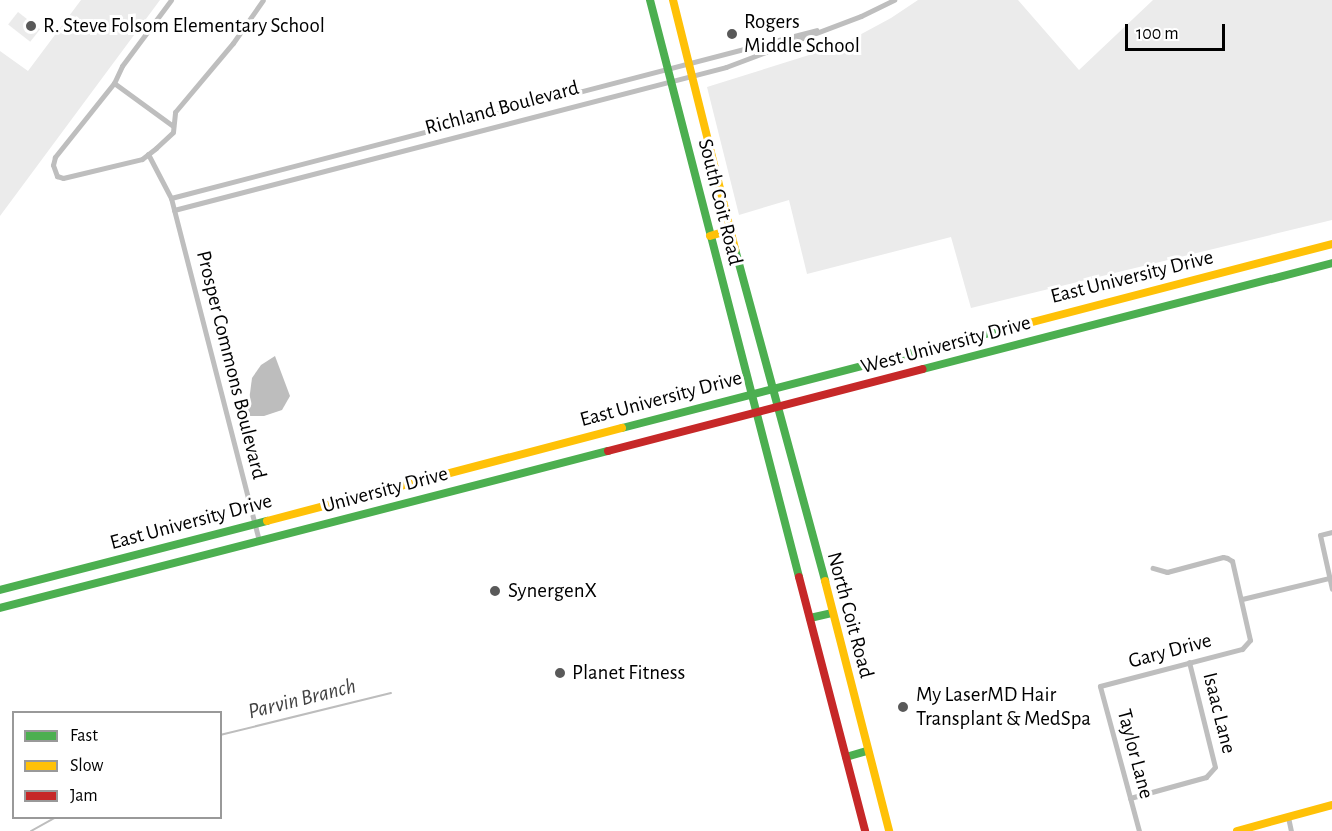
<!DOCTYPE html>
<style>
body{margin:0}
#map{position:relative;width:1332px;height:831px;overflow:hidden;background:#fff;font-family:"Alegreya Sans",sans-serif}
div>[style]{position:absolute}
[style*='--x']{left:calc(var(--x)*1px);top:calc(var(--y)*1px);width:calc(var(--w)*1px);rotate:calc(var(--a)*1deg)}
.green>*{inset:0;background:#ebebeb;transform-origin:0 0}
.water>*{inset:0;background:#bdbdbd}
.stream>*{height:2px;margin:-1px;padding:0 1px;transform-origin:1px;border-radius:1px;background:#bdbdbd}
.street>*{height:5px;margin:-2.5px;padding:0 2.5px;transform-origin:2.5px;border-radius:2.5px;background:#bebebe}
.fast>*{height:8px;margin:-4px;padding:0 4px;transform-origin:4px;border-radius:4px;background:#4caf50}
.slow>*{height:8px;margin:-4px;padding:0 4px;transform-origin:4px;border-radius:4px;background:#ffc107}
.jam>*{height:8px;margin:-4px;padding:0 4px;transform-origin:4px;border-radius:4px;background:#c62828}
.dots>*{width:16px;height:16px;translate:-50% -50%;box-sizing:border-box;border:3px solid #fff;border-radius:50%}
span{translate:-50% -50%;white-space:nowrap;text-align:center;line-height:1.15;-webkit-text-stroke:6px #fff;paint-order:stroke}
.poi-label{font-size:21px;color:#000}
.left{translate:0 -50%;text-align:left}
.street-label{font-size:21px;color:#000}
.water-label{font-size:22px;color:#424242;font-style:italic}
.legend{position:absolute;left:12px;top:711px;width:210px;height:108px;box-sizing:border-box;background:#fff;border:2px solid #999;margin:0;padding:8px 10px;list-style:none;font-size:18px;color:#000}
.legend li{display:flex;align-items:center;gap:12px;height:30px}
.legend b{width:30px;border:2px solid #999}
.scale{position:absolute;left:1125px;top:24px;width:100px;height:27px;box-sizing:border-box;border:3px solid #000;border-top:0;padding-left:8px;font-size:18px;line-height:21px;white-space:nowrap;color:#000;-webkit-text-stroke:4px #fff;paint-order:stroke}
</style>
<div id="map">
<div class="green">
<div style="clip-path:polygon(81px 0,160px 0,0 216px,0 51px,28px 71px)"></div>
<div style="clip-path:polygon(918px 0,1018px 0,1079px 70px,1153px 0,1332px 0,1332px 220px,971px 308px,951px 237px,807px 274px,789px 200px,739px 215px,707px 87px,841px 45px,891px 18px)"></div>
<div style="left:18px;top:12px;width:28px;height:16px;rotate:38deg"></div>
</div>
<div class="water">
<div style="clip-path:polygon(275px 356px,290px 396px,282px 410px,264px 416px,247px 416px,252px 378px,261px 365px)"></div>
</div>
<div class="stream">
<div style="--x:220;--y:735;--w:176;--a:-13.8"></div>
<div style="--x:31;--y:831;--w:26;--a:-29"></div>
<div style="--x:54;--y:818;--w:9;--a:0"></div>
</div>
<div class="street">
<div style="--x:171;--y:0;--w:82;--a:126.6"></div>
<div style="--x:122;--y:66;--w:19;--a:115"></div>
<div style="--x:114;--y:83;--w:95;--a:128.6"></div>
<div style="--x:55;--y:157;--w:8;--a:104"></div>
<div style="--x:53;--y:165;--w:12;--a:70"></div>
<div style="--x:57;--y:176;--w:6;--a:18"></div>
<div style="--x:63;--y:178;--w:81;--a:-13.5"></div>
<div style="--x:142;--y:159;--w:18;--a:-38"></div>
<div style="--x:156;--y:148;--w:23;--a:-43"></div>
<div style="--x:173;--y:132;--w:20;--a:-84"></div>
<div style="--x:175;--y:112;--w:90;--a:-50"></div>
<div style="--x:233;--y:43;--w:52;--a:-55.1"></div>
<div style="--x:114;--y:83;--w:73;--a:36.1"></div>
<div style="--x:148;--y:154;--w:50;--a:62.4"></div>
<div style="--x:171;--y:198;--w:354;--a:75.6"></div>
<div style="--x:171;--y:198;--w:667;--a:-14.58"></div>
<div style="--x:174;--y:210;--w:570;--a:-14.52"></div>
<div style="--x:726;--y:67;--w:144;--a:-20.7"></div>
<div style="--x:861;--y:16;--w:37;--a:-26"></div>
<div style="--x:1332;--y:532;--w:12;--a:166"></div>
<div style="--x:1320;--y:535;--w:55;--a:77.5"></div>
<div style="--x:1242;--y:599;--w:89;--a:-13.6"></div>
<div style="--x:1130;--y:798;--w:79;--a:-15.4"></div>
<div style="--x:1206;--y:777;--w:13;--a:-48"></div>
<div style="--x:1215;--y:767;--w:108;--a:-103.9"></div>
<div style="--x:1288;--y:817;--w:14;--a:78"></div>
<div style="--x:1139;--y:831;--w:150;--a:-105.1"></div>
<div style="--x:1100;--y:686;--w:147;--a:-14.6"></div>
<div style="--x:1242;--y:649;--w:12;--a:-48"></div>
<div style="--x:1250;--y:640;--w:81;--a:-102.8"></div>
<div style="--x:1232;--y:561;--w:6;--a:-149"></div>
<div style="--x:1227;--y:558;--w:4;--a:-166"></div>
<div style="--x:1223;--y:557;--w:58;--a:165"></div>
<div style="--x:1167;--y:572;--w:15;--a:-164"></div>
</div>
<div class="fast">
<div style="--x:650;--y:0;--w:596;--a:75.52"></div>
<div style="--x:735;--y:249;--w:344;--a:74.8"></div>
<div style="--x:923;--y:369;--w:423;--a:-14.5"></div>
<div style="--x:622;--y:428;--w:416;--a:-14.5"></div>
<div style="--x:0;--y:590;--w:276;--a:-14.5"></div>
<div style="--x:0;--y:608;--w:628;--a:-14.48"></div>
<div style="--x:810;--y:618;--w:22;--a:-13"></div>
<div style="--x:846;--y:757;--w:22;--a:-16"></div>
</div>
<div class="slow">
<div style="--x:673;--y:0;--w:257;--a:76"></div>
<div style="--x:710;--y:236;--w:21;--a:-17"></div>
<div style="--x:1025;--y:324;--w:317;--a:-14.6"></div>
<div style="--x:267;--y:521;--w:367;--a:-14.7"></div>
<div style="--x:825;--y:581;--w:258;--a:75.6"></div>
<div style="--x:1237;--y:831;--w:98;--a:-15.3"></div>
</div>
<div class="jam">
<div style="--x:608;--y:451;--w:325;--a:-14.6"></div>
<div style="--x:799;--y:577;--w:262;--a:75.4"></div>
</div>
<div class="dots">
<div style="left:31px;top:26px;background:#595959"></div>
<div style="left:732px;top:34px;background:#595959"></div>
<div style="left:495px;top:591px;background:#595959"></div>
<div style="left:560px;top:673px;background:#595959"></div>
<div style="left:903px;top:707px;background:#595959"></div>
</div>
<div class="poi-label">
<span class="left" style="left:744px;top:34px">Rogers<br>Middle School</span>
<span class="left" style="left:43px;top:26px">R. Steve Folsom Elementary School</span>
<span class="left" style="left:508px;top:591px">SynergenX</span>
<span class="left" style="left:572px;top:673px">Planet Fitness</span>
<span class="left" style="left:916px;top:707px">My LaserMD Hair<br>Transplant &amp; MedSpa</span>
</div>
<div class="street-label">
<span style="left:502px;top:108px;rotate:-15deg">Richland Boulevard</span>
<span style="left:720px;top:202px;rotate:76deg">South Coit Road</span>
<span style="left:1132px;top:277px;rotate:-14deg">East University Drive</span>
<span style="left:946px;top:345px;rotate:-15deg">West University Drive</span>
<span style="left:231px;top:365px;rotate:76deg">Prosper Commons Boulevard</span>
<span style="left:661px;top:399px;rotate:-15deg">East University Drive</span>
<span style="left:385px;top:490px;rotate:-15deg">University Drive</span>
<span style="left:191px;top:522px;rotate:-15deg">East University Drive</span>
<span style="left:850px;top:615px;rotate:75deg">North Coit Road</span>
<span style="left:1170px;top:651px;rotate:-15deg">Gary Drive</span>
<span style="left:1219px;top:713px;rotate:76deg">Isaac Lane</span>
<span style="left:1135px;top:754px;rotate:75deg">Taylor Lane</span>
</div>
<div class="water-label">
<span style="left:302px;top:699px;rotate:-14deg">Parvin Branch</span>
</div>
<ul class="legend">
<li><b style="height:8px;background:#4caf50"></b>Fast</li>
<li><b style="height:8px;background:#ffc107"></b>Slow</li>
<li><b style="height:8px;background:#c62828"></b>Jam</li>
</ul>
<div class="scale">100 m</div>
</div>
